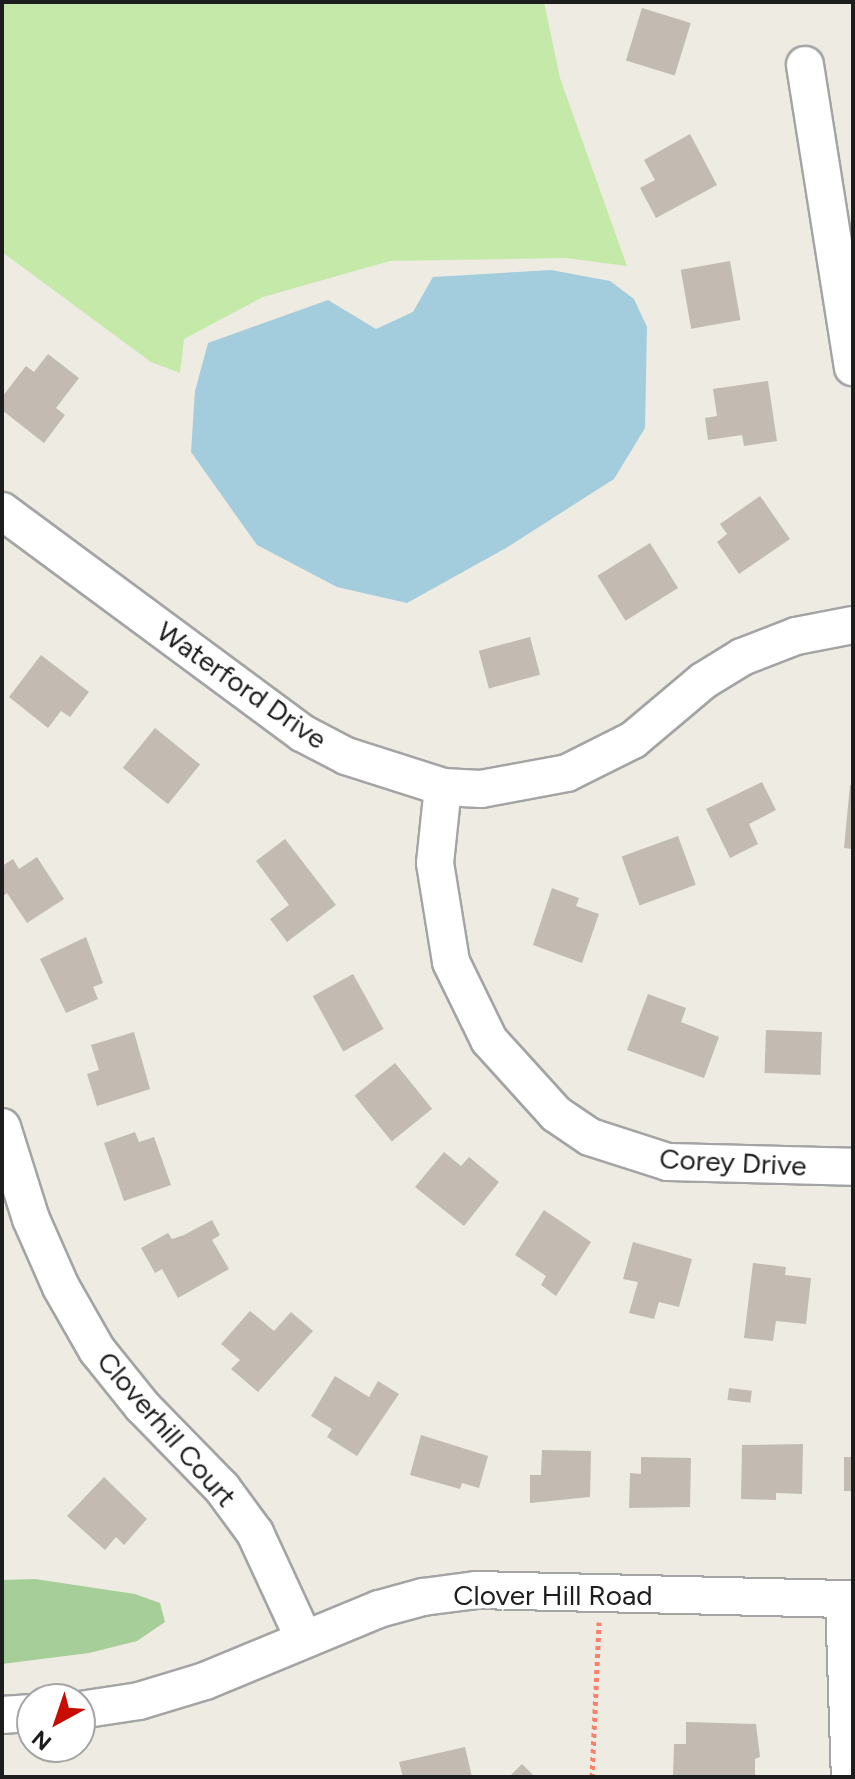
<!DOCTYPE html>
<style>
body{margin:0}
#map{position:relative;width:855px;height:1779px;overflow:hidden;background:#eeebe3;font-family:Figtree,sans-serif}
div>[style]{position:absolute}
[style*='--x']{left:calc(var(--x)*1px);top:calc(var(--y)*1px);width:calc(var(--w)*1px);rotate:calc(var(--a)*1deg)}
.grass>*{inset:0;background:#c5e9a9}
.forest>*{inset:0;background:#a5ce98}
.water>*{inset:0;background:#a3ccdc}
.building>*{inset:0;background:#c3bab2;transform-origin:0 0}
.path>*{height:5px;margin-top:-2.5px;transform-origin:0;background:repeating-linear-gradient(90deg,#f9806a 0 4px,transparent 0 8px)}
.roads{filter:drop-shadow(2px 0 #a4a4a4) drop-shadow(-2px 0 #a4a4a4) drop-shadow(0 2px #a4a4a4) drop-shadow(0 -2px #a4a4a4)}
.minor>*{height:36px;margin:-18px;padding:0 18px;transform-origin:18px;border-radius:18px;background:#fff}
span{translate:-50% -50%;white-space:nowrap;text-align:center;line-height:1.15;-webkit-text-stroke:7px #fff;paint-order:stroke}
.street-label{font-size:28px;color:#1d1d1d}
.frame{position:absolute;inset:0;border:4px solid #1d1d1d;pointer-events:none}
.north{position:absolute;left:16px;top:1683px;width:80px;height:80px;box-sizing:border-box;background:#fff;border:2px solid #a5a5a5;border-radius:50%;rotate:220deg;font-size:22px;font-weight:700;line-height:32px;text-align:center;color:#1d1d1d}
.north::after{content:'';display:block;margin:auto;width:28px;height:36px;background:#c90c01;clip-path:polygon(50% 0,100% 100%,50% 72%,0 100%)}
</style>
<div id="map">
<div class="grass">
<div style="clip-path:polygon(2px 2px,544px 2px,560px 78px,627px 266px,566px 258px,390px 261px,263px 297px,184px 339px,180px 373px,151px 362px,2px 252px)"></div>
</div>
<div class="forest">
<div style="clip-path:polygon(35px 1579px,135px 1594px,160px 1603px,165px 1622px,137px 1641px,89px 1653px,2px 1664px,2px 1580px)"></div>
</div>
<div class="water">
<div style="clip-path:polygon(551px 270px,610px 281px,634px 299px,647px 327px,645px 428px,614px 479px,506px 548px,407px 603px,337px 587px,257px 545px,191px 452px,195px 391px,208px 343px,328px 300px,376px 329px,413px 312px,433px 277px)"></div>
</div>
<div class="building">
<div style="left:642px;top:8px;width:51px;height:55px;rotate:17deg"></div>
<div style="clip-path:polygon(690px 134px,717px 185px,656px 218px,640px 188px,655px 180px,644px 160px)"></div>
<div style="left:730px;top:261px;width:60px;height:50px;rotate:80deg"></div>
<div style="clip-path:polygon(48px 354px,79px 378px,56px 408px,65px 415px,44px 443px,2px 410px,2px 397px,26px 366px,34px 372px)"></div>
<div style="clip-path:polygon(768px 381px,777px 441px,744px 446px,742px 435px,708px 440px,705px 418px,717px 416px,713px 389px)"></div>
<div style="clip-path:polygon(760px 496px,790px 539px,739px 574px,717px 542px,727px 534px,720px 524px)"></div>
<div style="left:650px;top:543px;width:53px;height:62px;rotate:58deg"></div>
<div style="left:530px;top:637px;width:39px;height:53px;rotate:75deg"></div>
<div style="clip-path:polygon(41px 655px,89px 692px,70px 717px,61px 711px,48px 728px,9px 697px)"></div>
<div style="left:155px;top:728px;width:58px;height:51px;rotate:39deg"></div>
<div style="clip-path:polygon(762px 782px,776px 810px,749px 824px,758px 844px,730px 858px,706px 809px)"></div>
<div style="clip-path:polygon(850px 785px,853px 785px,853px 849px,844px 848px)"></div>
<div style="left:678px;top:836px;width:52px;height:60px;rotate:70deg"></div>
<div style="clip-path:polygon(285px 839px,336px 905px,287px 942px,270px 919px,289px 905px,256px 861px)"></div>
<div style="clip-path:polygon(37px 857px,64px 899px,27px 923px,7px 893px,2px 897px,2px 866px,13px 859px,19px 869px)"></div>
<div style="clip-path:polygon(552px 888px,579px 898px,576px 906px,599px 914px,582px 963px,533px 945px)"></div>
<div style="clip-path:polygon(86px 937px,103px 983px,93px 987px,98px 999px,66px 1013px,40px 959px)"></div>
<div style="left:353px;top:974px;width:63px;height:46px;rotate:61deg"></div>
<div style="clip-path:polygon(648px 994px,686px 1008px,681px 1022px,719px 1037px,704px 1078px,627px 1050px)"></div>
<div style="left:766px;top:1030px;width:56px;height:43px;rotate:2deg"></div>
<div style="clip-path:polygon(134px 1032px,150px 1089px,97px 1106px,87px 1074px,99px 1070px,91px 1045px)"></div>
<div style="left:395px;top:1063px;width:59px;height:52px;rotate:51deg"></div>
<div style="clip-path:polygon(135px 1132px,139px 1142px,154px 1137px,171px 1185px,124px 1201px,104px 1143px)"></div>
<div style="clip-path:polygon(444px 1152px,461px 1166px,469px 1157px,499px 1182px,464px 1226px,415px 1187px)"></div>
<div style="clip-path:polygon(544px 1210px,591px 1242px,556px 1296px,541px 1285px,546px 1276px,515px 1255px)"></div>
<div style="clip-path:polygon(212px 1220px,220px 1235px,212px 1240px,229px 1269px,178px 1298px,162px 1269px,155px 1273px,141px 1248px,168px 1233px,172px 1239px,184px 1235px)"></div>
<div style="clip-path:polygon(633px 1242px,692px 1259px,679px 1307px,659px 1302px,654px 1319px,629px 1313px,638px 1282px,623px 1279px)"></div>
<div style="clip-path:polygon(753px 1263px,786px 1267px,785px 1275px,811px 1278px,806px 1324px,776px 1321px,773px 1341px,744px 1338px)"></div>
<div style="clip-path:polygon(250px 1311px,274px 1331px,291px 1312px,313px 1331px,258px 1392px,231px 1369px,240px 1360px,221px 1344px)"></div>
<div style="clip-path:polygon(335px 1376px,369px 1397px,378px 1381px,399px 1394px,357px 1456px,327px 1437px,332px 1429px,311px 1416px)"></div>
<div style="left:729px;top:1388px;width:23px;height:12px;rotate:7deg"></div>
<div style="clip-path:polygon(421px 1435px,488px 1456px,479px 1488px,462px 1483px,460px 1489px,410px 1475px)"></div>
<div style="clip-path:polygon(803px 1444px,802px 1494px,776px 1493px,776px 1500px,741px 1499px,742px 1445px)"></div>
<div style="clip-path:polygon(542px 1450px,591px 1451px,590px 1497px,530px 1503px,530px 1475px,541px 1475px)"></div>
<div style="clip-path:polygon(641px 1457px,691px 1458px,690px 1507px,629px 1508px,630px 1473px,641px 1474px)"></div>
<div style="left:844px;top:1457px;width:9px;height:34px"></div>
<div style="clip-path:polygon(104px 1477px,147px 1519px,124px 1545px,116px 1537px,105px 1550px,67px 1516px)"></div>
<div style="clip-path:polygon(686px 1722px,756px 1724px,760px 1757px,755px 1759px,755px 1777px,673px 1777px,674px 1744px,686px 1744px)"></div>
<div style="clip-path:polygon(465px 1747px,472px 1777px,403px 1777px,399px 1762px)"></div>
<div style="clip-path:polygon(522px 1764px,535px 1777px,509px 1777px)"></div>
</div>
<div class="path">
<div style="--x:592;--y:1777;--w:155;--a:-87.4"></div>
</div>
<div class="roads">
<div class="minor">
<div style="--x:805;--y:65;--w:306;--a:81"></div>
<div style="--x:2;--y:511;--w:373;--a:36.5"></div>
<div style="--x:302;--y:733;--w:50;--a:27.6"></div>
<div style="--x:346;--y:756;--w:102;--a:17.7"></div>
<div style="--x:443;--y:787;--w:38;--a:3"></div>
<div style="--x:481;--y:789;--w:87;--a:-10.5"></div>
<div style="--x:567;--y:773;--w:74;--a:-26.6"></div>
<div style="--x:633;--y:740;--w:92;--a:-40.1"></div>
<div style="--x:703;--y:681;--w:46;--a:-31.6"></div>
<div style="--x:742;--y:657;--w:58;--a:-21.3"></div>
<div style="--x:796;--y:636;--w:58;--a:-10.9"></div>
<div style="--x:443;--y:787;--w:76;--a:96"></div>
<div style="--x:435;--y:863;--w:100;--a:80.8"></div>
<div style="--x:451;--y:962;--w:87;--a:64"></div>
<div style="--x:489;--y:1040;--w:100;--a:47.8"></div>
<div style="--x:556;--y:1114;--w:41;--a:34.1"></div>
<div style="--x:590;--y:1137;--w:82;--a:17.8"></div>
<div style="--x:668;--y:1162;--w:185;--a:1.5"></div>
<div style="--x:2;--y:1127;--w:96;--a:72.5"></div>
<div style="--x:31;--y:1219;--w:74;--a:66.2"></div>
<div style="--x:61;--y:1287;--w:73;--a:60.3"></div>
<div style="--x:97;--y:1350;--w:72;--a:51.2"></div>
<div style="--x:142;--y:1406;--w:115;--a:45.7"></div>
<div style="--x:222;--y:1488;--w:56;--a:53.7"></div>
<div style="--x:255;--y:1533;--w:117;--a:65.2"></div>
<div style="--x:844;--y:1599;--w:178;--a:88.1"></div>
<div style="--x:80;--y:1710;--w:60;--a:-8.7"></div>
<div style="--x:139;--y:1701;--w:69;--a:-16.9"></div>
<div style="--x:205;--y:1681;--w:188;--a:-22.5"></div>
<div style="--x:379;--y:1609;--w:46;--a:-15.3"></div>
<div style="--x:423;--y:1597;--w:53;--a:-7.5"></div>
<div style="--x:476;--y:1590;--w:377;--a:1.4"></div>
<div style="--x:2;--y:1715;--w:30;--a:-4"></div>
</div>
</div>
<div class="street-label">
<span style="left:242px;top:685px;rotate:35deg">Waterford Drive</span>
<span style="left:733px;top:1162px;rotate:3deg">Corey Drive</span>
<span style="left:167px;top:1429px;rotate:49deg">Cloverhill Court</span>
<span style="left:553px;top:1595px">Clover Hill Road</span>
</div>
<div class="frame"></div>
<div class="north">N</div>
</div>
